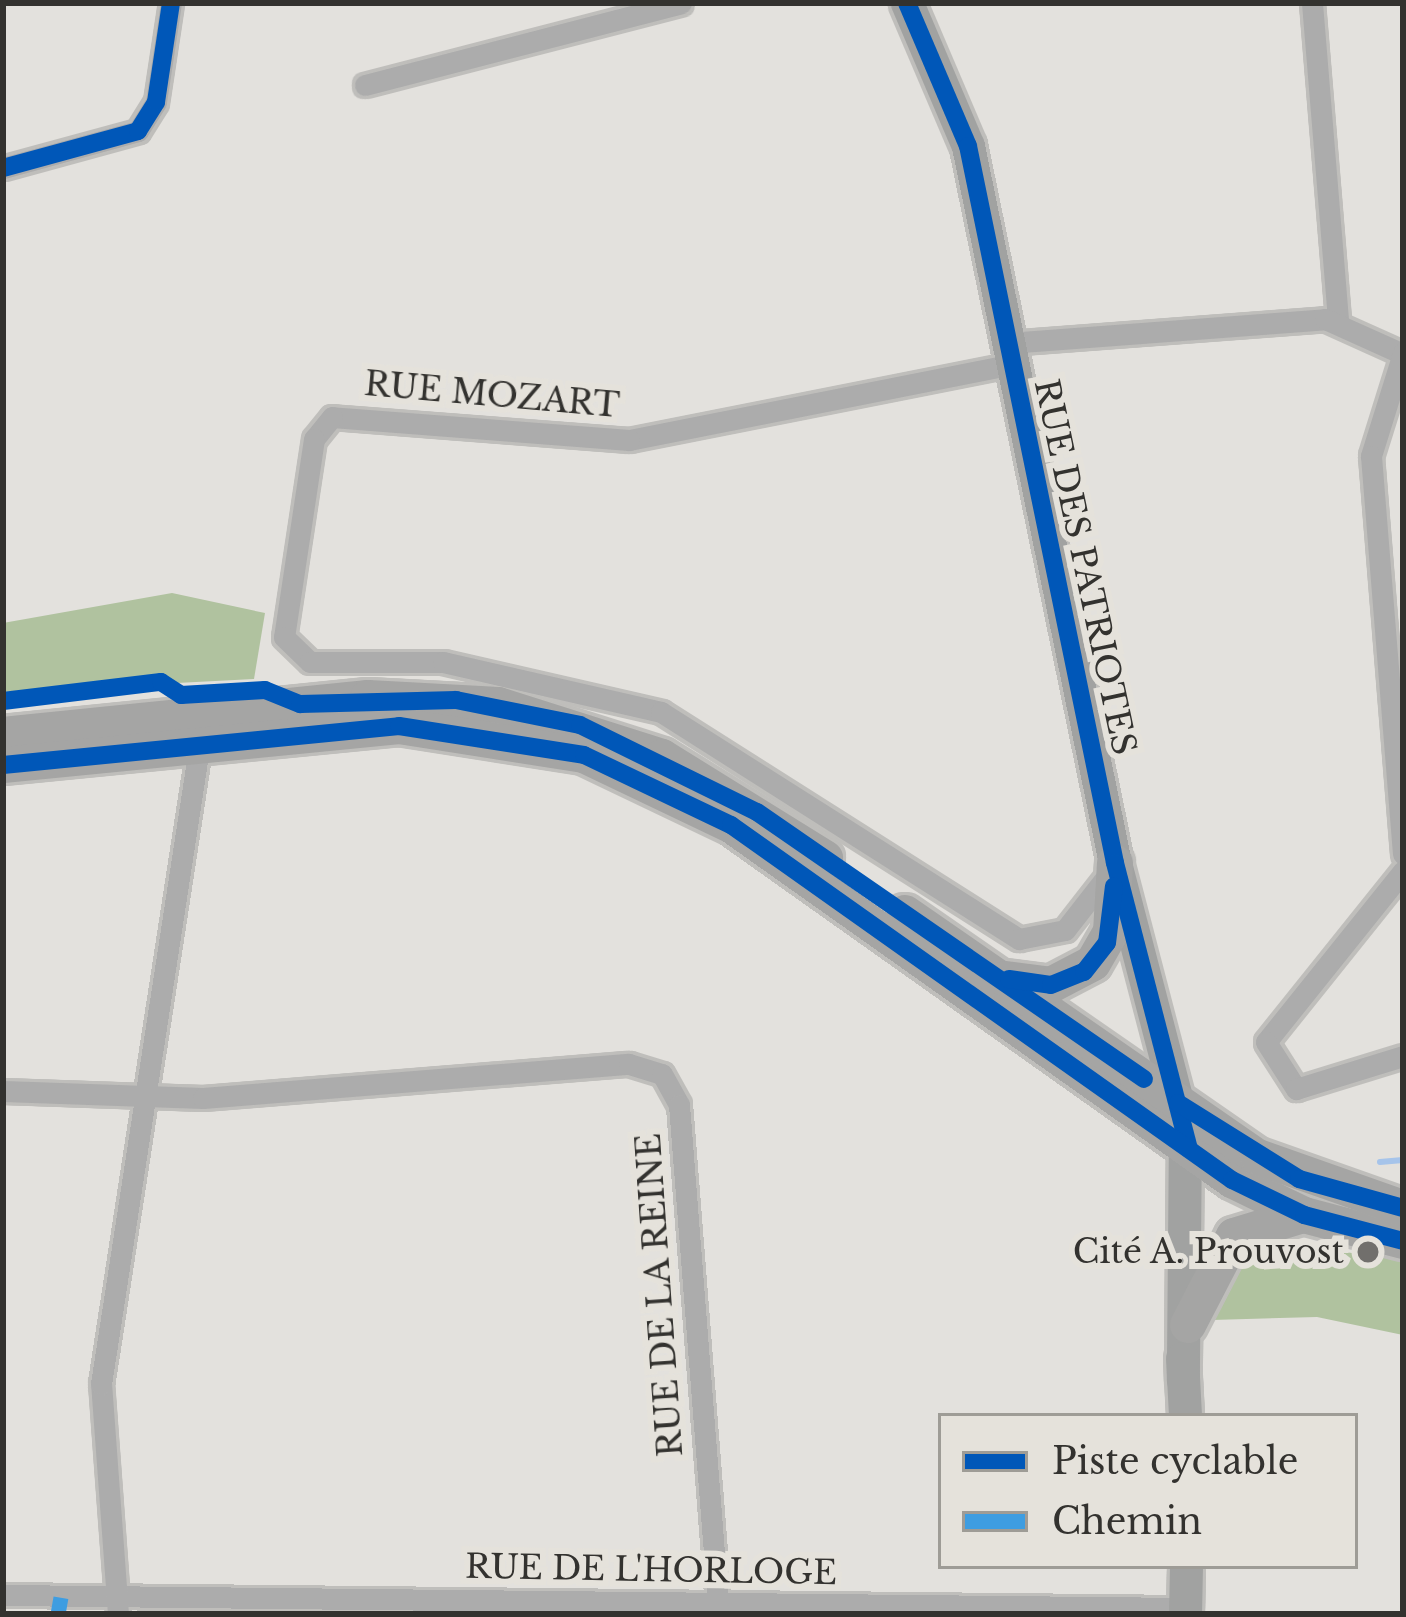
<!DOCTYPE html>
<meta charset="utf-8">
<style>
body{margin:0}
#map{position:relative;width:1406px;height:1617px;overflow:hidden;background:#e3e1dd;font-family:"Libre Baskerville",serif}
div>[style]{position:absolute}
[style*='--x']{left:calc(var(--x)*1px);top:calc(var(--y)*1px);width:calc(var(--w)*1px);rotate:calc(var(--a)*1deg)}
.forest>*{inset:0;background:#b0c29f}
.stream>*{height:6px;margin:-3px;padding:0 3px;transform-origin:3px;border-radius:3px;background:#a6c4ea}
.roads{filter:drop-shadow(3px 0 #bfbebb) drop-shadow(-3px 0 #bfbebb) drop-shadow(0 3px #bfbebb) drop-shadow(0 -3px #bfbebb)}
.street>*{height:21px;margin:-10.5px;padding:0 10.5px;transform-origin:10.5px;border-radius:10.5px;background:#acacac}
.secondary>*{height:33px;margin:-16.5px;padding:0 16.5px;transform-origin:16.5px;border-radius:16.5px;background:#a1a2a1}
.primary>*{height:36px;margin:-18px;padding:0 18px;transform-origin:18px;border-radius:18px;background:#a5a5a4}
.quiet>*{height:15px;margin-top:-7.5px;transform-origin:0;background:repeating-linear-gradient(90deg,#3e9de1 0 30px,transparent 0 45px)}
.cycleway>*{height:18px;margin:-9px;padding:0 9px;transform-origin:9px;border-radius:9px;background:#0057b8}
.dots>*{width:33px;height:33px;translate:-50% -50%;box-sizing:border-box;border:6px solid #e5e2db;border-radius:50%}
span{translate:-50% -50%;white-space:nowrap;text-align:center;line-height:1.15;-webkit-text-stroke:12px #e5e2db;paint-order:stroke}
.street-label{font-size:33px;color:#33322f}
.poi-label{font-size:33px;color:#33322f}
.right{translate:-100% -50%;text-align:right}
.frame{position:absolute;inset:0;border:6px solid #33322f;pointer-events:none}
.legend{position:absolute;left:938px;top:1413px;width:420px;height:156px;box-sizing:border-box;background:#e5e2db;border:3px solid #9e9c96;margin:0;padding:15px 21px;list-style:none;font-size:36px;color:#33322f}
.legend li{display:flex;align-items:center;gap:24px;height:60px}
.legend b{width:60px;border:3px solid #9e9c96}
</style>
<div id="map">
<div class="forest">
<div style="clip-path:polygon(172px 593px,265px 613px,254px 679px,3px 692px,3px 623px)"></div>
<div style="clip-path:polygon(1279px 1243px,1403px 1260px,1403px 1335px,1317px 1317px,1212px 1320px,1219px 1275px)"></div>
</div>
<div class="stream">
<div style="--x:1380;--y:1162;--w:23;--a:-5"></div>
</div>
<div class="roads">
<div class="street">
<div style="--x:1312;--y:3;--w:320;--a:85.3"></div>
<div style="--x:365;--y:85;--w:326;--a:-14.5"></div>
<div style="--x:3;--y:168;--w:140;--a:-15.3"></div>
<div style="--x:138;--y:131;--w:34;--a:-58"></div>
<div style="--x:156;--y:102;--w:100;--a:-81.4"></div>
<div style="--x:1008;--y:343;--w:318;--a:-4.3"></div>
<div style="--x:1325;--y:319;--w:85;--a:24.2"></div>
<div style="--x:1403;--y:353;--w:108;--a:107.3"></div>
<div style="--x:1371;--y:456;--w:399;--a:85.4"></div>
<div style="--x:1013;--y:364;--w:391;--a:168.8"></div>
<div style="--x:629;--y:440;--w:298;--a:-175.6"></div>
<div style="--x:332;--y:417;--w:28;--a:129"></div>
<div style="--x:314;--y:439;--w:200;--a:98.6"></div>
<div style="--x:284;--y:637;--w:36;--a:44"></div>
<div style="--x:310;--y:662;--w:133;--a:0"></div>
<div style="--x:443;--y:662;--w:224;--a:12.9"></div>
<div style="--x:661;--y:712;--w:424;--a:32.4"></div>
<div style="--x:1019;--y:939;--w:47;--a:-11.1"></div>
<div style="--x:1065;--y:930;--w:70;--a:-52"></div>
<div style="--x:1403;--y:871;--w:219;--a:128.7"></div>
<div style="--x:1266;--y:1042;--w:56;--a:57.4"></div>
<div style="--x:1296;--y:1089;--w:112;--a:-17.1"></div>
<div style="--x:3;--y:1091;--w:200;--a:2"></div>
<div style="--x:203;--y:1098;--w:427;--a:-4.6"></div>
<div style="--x:629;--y:1064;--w:34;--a:17"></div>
<div style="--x:662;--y:1074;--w:35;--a:61"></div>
<div style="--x:679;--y:1105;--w:501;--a:85.53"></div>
<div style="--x:3;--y:1595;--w:1182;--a:0.63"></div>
<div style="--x:118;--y:1614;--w:231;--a:-94.2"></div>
<div style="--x:101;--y:1384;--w:657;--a:-81.24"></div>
</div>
<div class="secondary">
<div style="--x:907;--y:3;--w:155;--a:66.9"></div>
<div style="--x:968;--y:146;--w:732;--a:78.41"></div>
<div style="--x:1115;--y:863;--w:277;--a:75.4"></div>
<div style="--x:1185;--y:1131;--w:249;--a:90.5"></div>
<div style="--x:1182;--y:1358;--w:58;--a:87"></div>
<div style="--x:1185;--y:1614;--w:48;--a:-88.8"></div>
</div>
<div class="primary">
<div style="--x:3;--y:735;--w:367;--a:-5.8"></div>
<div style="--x:368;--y:698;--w:130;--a:3.1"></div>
<div style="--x:498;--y:705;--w:172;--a:17.6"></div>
<div style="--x:662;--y:757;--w:192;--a:31.8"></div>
<div style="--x:3;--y:765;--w:398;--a:-5.6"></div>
<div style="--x:399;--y:726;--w:187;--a:8.9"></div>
<div style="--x:584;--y:755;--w:163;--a:25.5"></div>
<div style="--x:731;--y:825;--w:614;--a:35.32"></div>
<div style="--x:1232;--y:1180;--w:80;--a:25.9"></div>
<div style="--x:1304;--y:1215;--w:102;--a:14.7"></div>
<div style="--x:905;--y:913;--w:429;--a:34.7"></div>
<div style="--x:1258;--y:1157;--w:154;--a:19.4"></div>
<div style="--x:1006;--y:979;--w:45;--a:7.6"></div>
<div style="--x:1051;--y:985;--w:47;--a:-27.6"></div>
<div style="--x:1093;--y:963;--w:36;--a:-60"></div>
<div style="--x:1111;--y:932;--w:69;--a:-86.7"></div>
<div style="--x:1188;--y:1325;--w:100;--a:-62.7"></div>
<div style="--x:1234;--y:1236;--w:72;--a:-16.9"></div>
</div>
</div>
<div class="quiet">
<div style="--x:58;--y:1614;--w:17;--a:-80"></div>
</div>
<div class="cycleway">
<div style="--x:907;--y:3;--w:155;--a:66.9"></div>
<div style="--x:968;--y:146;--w:732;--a:78.41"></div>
<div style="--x:1115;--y:863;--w:295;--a:75.5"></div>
<div style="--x:3;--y:168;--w:140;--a:-15.3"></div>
<div style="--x:138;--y:131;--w:34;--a:-58"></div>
<div style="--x:156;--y:102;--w:100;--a:-81.4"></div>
<div style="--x:3;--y:701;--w:159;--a:-6.9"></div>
<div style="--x:161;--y:682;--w:24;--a:33"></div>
<div style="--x:181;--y:695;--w:84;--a:-3.4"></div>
<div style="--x:265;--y:690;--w:38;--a:22"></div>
<div style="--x:300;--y:704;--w:156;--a:-1.5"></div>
<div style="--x:456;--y:700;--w:126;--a:11.4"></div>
<div style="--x:580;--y:725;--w:197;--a:26.2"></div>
<div style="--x:757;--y:812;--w:470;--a:34.6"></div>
<div style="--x:3;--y:765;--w:398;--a:-5.6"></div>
<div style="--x:399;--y:726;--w:187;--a:8.9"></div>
<div style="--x:584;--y:755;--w:163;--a:25.5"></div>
<div style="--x:731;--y:825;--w:614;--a:35.32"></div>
<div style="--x:1232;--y:1180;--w:80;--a:25.9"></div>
<div style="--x:1304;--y:1215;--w:102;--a:14.7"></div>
<div style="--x:1009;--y:979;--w:42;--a:8.1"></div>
<div style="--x:1051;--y:985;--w:35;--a:-22"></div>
<div style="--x:1084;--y:972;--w:37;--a:-52"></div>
<div style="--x:1107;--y:943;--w:57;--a:-83"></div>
<div style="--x:1178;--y:1103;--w:143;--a:32.1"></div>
<div style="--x:1299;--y:1179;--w:108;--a:15.6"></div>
</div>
<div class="dots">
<div style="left:1368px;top:1252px;background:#716f6c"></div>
</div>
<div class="street-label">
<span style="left:492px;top:395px;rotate:5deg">RUE MOZART</span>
<span style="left:1085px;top:567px;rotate:78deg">RUE DES PATRIOTES</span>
<span style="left:660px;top:1295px;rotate:-94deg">RUE DE LA REINE</span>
<span style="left:651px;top:1570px;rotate:1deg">RUE DE L'HORLOGE</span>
</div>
<div class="poi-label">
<span class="right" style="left:1344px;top:1252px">Cité A. Prouvost</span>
</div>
<div class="frame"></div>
<ul class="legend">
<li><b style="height:15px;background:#0057b8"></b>Piste cyclable</li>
<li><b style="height:15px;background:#3e9de1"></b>Chemin</li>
</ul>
</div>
